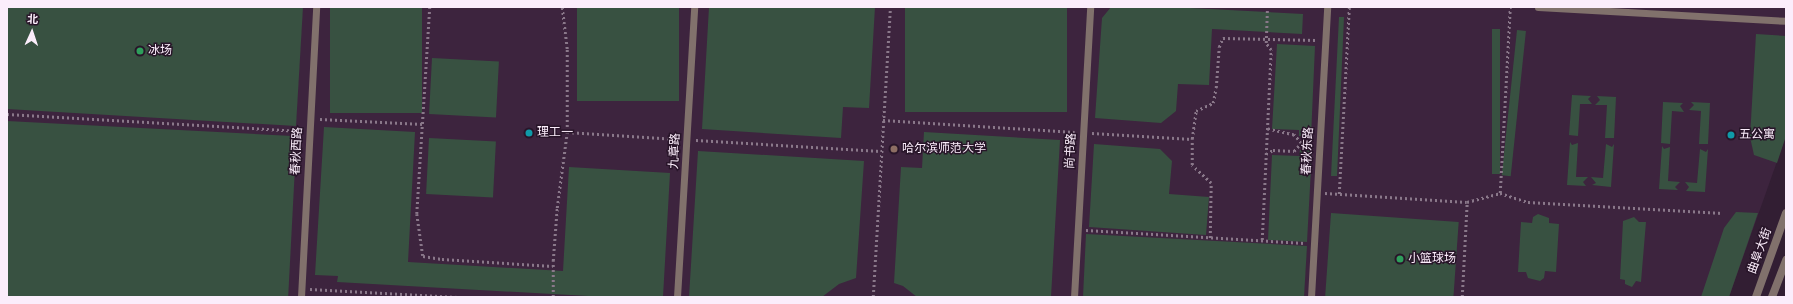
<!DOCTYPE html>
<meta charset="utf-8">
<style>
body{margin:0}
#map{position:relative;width:1793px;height:304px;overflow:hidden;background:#321e33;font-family:"Varela Round","Noto Sans SC",sans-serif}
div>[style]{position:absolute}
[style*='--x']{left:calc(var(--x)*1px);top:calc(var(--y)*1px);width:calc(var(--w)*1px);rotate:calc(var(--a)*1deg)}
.built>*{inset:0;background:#3d243e}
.green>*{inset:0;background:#385141;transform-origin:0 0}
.path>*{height:2.5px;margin-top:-1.25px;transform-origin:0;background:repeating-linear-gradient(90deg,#8a788a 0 2px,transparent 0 5px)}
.service>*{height:7px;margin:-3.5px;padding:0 3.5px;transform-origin:3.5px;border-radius:3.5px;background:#81716c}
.tertiary>*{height:8px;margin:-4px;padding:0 4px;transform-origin:4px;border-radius:4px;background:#81716c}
.dots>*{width:11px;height:11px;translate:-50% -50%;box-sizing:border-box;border:2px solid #281529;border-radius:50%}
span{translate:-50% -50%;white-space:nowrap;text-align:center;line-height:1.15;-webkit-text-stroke:3px #281529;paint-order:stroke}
.poi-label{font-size:12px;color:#fbedfb}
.left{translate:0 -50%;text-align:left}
.street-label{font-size:12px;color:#fbedfb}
.frame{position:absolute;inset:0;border:8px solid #fbedfb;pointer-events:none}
.north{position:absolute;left:12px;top:12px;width:40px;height:40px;-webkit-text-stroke:3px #281529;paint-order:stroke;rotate:3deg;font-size:11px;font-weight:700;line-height:16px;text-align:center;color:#fbedfb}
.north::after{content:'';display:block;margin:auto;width:14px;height:18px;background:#fbedfb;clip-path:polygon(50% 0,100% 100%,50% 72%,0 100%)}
</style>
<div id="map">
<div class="built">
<div style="clip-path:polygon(7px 7px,1786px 7px,1786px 136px,1729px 297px,7px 297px)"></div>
</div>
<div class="green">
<div style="clip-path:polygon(7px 7px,303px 7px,296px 126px,7px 109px)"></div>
<div style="left:330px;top:7px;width:92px;height:106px"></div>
<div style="left:577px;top:7px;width:102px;height:94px"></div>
<div style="clip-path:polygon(709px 7px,875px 7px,869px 108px,843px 107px,841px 138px,702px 129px)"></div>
<div style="left:905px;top:7px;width:162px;height:105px"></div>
<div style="clip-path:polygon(1111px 7px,1171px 7px,1303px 14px,1302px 34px,1212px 29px,1209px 85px,1178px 84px,1176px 111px,1161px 123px,1095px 118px,1102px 18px)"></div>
<div style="clip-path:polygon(1339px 17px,1344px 17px,1337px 176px,1331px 176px)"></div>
<div style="left:1492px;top:29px;width:8px;height:145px"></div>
<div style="left:1517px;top:30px;width:9px;height:146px;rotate:6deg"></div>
<div style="clip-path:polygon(1756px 34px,1786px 36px,1786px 136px,1777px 163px,1754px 155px,1750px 137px)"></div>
<div style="clip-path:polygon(1277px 44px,1315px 46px,1311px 137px,1299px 136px,1299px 130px,1272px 129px)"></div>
<div style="left:432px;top:58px;width:67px;height:56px;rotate:3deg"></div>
<div style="clip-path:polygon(1572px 95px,1591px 96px,1588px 99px,1592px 104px,1580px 104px,1578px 136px,1569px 135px)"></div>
<div style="clip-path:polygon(1597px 96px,1616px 97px,1614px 138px,1605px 138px,1607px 105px,1595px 105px,1600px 100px)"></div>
<div style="clip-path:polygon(1663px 102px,1683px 103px,1680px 106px,1684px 112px,1672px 111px,1670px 144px,1661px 143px)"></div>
<div style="clip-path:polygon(1691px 102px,1710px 103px,1708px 144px,1699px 144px,1701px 111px,1689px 110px,1694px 105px)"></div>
<div style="left:7px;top:121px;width:290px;height:176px;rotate:3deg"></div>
<div style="clip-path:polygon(324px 127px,415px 132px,408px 262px,563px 271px,569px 167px,670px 173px,663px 297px,606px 297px,337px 282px,338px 276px,315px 275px)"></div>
<div style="clip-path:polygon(924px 132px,1060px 140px,1051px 297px,917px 297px,903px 286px,894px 283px,901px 167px,922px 168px)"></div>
<div style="left:429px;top:138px;width:67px;height:56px;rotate:3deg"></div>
<div style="clip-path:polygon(1570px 142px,1572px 145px,1578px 143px,1576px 177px,1588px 177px,1583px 182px,1586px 186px,1567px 185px)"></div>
<div style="clip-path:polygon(1094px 144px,1160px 149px,1172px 161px,1169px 194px,1209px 197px,1206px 235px,1089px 227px)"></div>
<div style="clip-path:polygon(1606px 144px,1612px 147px,1614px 144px,1611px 187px,1592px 185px,1596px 183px,1591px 177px,1603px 178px)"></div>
<div style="clip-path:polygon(1662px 146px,1664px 149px,1670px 147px,1668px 181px,1680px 182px,1675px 187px,1678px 190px,1659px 189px)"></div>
<div style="clip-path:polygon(1700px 149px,1706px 152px,1708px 149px,1705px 192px,1686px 191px,1689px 187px,1685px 182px,1697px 183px)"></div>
<div style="clip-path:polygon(1300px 150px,1312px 150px,1307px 242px,1268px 240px,1272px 155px,1299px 156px)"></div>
<div style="clip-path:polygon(698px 151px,864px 161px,856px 278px,839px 284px,822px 297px,689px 297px)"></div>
<div style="clip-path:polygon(1736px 212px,1758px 213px,1729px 297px,1701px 297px,1724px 228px)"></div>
<div style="left:1331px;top:213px;width:128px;height:84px;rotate:4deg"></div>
<div style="clip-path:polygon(1538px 214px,1549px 218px,1549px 223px,1559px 224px,1556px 272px,1545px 271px,1544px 278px,1540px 281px,1528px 278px,1526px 272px,1518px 272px,1521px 222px,1532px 223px,1533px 217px)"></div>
<div style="clip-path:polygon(1634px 217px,1639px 222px,1646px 222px,1641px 282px,1636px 281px,1632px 287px,1625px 284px,1625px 280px,1620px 279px,1623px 221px)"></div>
<div style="clip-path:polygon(1086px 234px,1307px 246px,1304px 297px,1083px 297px)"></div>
</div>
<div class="path">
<div style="--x:430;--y:7;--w:207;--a:93.6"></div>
<div style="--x:417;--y:214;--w:42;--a:81.9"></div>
<div style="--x:423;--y:256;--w:19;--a:9"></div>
<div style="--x:442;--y:259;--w:111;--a:3.6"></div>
<div style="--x:7;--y:114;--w:294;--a:3.3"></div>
<div style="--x:320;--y:119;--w:103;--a:2.8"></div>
<div style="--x:883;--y:120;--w:192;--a:3.6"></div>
<div style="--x:567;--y:132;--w:110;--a:3.6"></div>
<div style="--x:1092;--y:133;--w:100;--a:3.4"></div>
<div style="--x:696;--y:140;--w:185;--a:3.4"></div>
<div style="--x:1301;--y:143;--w:10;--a:6"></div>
<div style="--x:1266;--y:154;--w:8;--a:-30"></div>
<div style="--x:1273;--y:150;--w:21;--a:3"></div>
<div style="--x:1294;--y:151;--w:11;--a:-49"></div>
<div style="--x:1301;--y:143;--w:11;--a:-131"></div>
<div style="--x:1294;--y:135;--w:28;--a:-167"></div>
<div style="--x:1325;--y:193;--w:142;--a:3.6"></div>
<div style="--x:1467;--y:202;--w:34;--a:-15"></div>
<div style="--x:1500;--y:193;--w:29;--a:18"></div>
<div style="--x:1528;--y:202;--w:195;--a:3.2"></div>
<div style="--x:1500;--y:193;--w:186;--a:-86.9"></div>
<div style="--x:1339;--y:194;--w:187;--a:-86.9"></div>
<div style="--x:1086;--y:230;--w:219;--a:3.4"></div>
<div style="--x:1210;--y:238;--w:55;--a:-89"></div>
<div style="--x:1211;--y:183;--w:26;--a:-137"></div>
<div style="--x:1192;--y:165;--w:26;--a:-90"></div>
<div style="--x:1192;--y:139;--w:28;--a:-82"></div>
<div style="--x:1196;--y:111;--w:19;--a:-25"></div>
<div style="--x:1213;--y:103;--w:15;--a:-79"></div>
<div style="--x:1216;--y:88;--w:41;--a:-85.8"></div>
<div style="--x:1219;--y:47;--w:10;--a:-66"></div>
<div style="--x:1223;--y:38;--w:93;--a:1.2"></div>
<div style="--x:1262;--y:240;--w:190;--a:-87.3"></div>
<div style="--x:1271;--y:50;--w:9;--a:-126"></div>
<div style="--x:1266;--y:43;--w:36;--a:-88"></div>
<div style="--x:310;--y:289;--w:148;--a:3.1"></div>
<div style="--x:553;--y:297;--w:36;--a:-90"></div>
<div style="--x:553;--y:261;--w:53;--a:-85.7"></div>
<div style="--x:557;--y:208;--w:77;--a:-82.5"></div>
<div style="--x:567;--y:132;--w:83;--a:-90"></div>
<div style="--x:567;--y:49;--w:42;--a:-96.8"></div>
<div style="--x:873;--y:297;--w:290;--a:-86.6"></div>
<div style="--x:1462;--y:297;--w:95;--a:-87"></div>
</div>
<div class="service">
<div style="--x:1538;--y:7;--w:248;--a:3.2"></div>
<div style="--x:301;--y:297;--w:290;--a:-87"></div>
<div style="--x:677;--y:297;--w:290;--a:-86.6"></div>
<div style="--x:1074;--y:297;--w:290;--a:-86.8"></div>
<div style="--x:1311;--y:297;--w:290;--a:-86.8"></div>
</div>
<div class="tertiary">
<div style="--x:1756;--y:297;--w:89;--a:-70.3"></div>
<div style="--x:1772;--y:297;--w:40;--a:-69"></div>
</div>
<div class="dots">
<div style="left:140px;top:51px;background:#2e9e5b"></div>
<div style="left:529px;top:133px;background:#0f9aa8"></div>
<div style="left:1731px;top:135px;background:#0f9aa8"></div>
<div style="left:894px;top:149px;background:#8d6e63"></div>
<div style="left:1400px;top:259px;background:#2e9e5b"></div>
</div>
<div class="poi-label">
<span class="left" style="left:148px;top:51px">冰场</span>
<span class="left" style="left:537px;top:133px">理工一</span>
<span class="left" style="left:1739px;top:135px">五公寓</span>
<span class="left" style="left:902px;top:149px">哈尔滨师范大学</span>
<span class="left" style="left:1408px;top:259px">小篮球场</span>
</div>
<div class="street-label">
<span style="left:297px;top:151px;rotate:-87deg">春秋西路</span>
<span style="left:675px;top:151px;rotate:-87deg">九章路</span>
<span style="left:1071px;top:151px;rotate:-87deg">尚书路</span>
<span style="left:1308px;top:151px;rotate:-87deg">春秋东路</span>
<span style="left:1760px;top:251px;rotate:-70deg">曲阜大街</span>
</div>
<div class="frame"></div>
<div class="north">北</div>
</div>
